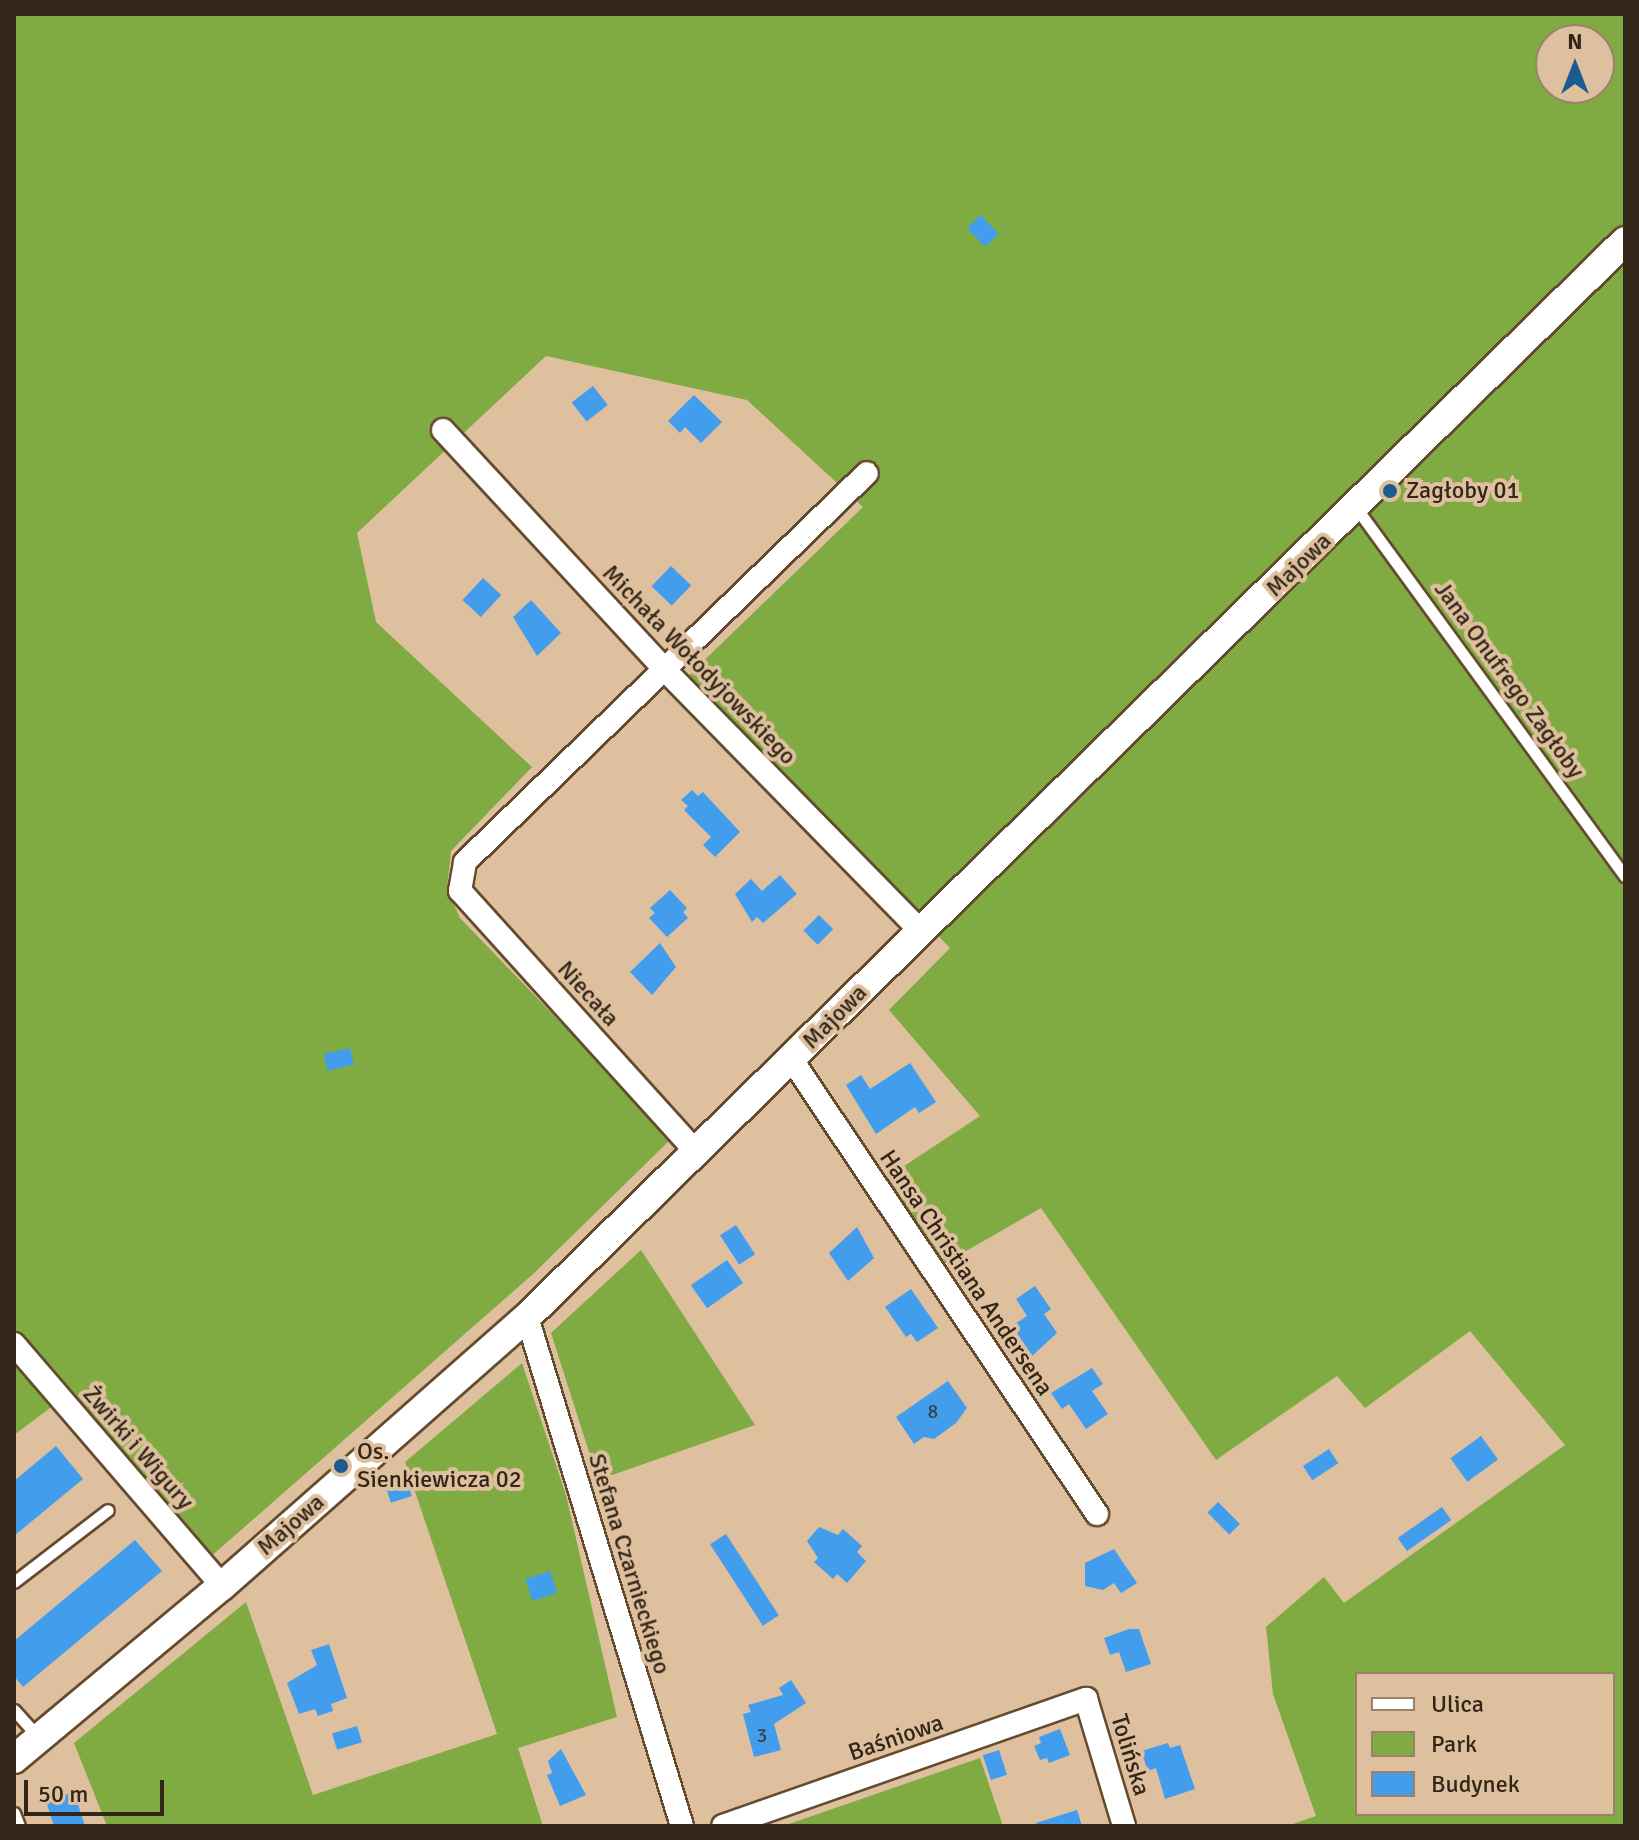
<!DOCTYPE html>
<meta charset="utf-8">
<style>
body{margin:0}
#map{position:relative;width:1639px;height:1840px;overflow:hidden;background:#debf9e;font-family:Signika,sans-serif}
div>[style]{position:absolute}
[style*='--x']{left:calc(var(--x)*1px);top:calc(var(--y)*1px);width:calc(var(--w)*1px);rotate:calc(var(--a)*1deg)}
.green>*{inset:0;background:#80ab42}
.building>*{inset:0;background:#439ded;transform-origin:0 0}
.roads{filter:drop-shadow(2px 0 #654b2e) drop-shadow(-2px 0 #654b2e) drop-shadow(0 2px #654b2e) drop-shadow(0 -2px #654b2e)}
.service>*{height:11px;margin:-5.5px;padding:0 5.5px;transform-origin:5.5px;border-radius:5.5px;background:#fff}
.minor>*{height:22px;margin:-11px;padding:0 11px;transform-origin:11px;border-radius:11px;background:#fff}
.tertiary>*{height:28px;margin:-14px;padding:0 14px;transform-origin:14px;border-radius:14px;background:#fff}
.dots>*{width:22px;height:22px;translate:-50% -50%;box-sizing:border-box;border:4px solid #debf9e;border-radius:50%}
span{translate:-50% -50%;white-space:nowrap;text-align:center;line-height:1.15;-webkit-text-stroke:8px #debf9e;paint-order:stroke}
.number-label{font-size:20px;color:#36444e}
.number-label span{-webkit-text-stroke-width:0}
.poi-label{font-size:24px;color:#322619}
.left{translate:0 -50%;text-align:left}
.street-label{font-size:24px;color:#322619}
.frame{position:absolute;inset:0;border:16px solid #322619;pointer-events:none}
.legend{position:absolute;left:1355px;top:1672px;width:260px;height:144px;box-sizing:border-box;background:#debf9e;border:2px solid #998269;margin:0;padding:10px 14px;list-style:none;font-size:24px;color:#322619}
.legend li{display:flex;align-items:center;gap:16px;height:40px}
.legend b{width:40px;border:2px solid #998269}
.north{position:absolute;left:1535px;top:24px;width:80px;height:80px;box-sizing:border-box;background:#debf9e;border:2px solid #998269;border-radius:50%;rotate:0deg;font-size:22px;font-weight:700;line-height:32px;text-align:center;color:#322619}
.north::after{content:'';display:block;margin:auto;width:28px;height:36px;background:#1b5b91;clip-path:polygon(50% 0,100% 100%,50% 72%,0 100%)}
.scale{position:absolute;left:24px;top:1780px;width:140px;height:36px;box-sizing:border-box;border:4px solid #322619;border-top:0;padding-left:10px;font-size:24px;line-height:28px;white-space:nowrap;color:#322619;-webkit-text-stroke:6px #debf9e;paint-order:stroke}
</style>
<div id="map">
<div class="green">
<div style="clip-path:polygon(evenodd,14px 14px,1625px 14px,1625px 1826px,1287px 1826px,1316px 1816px,1273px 1694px,1266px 1627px,1324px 1577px,1344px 1603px,1565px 1445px,1470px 1331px,1365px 1408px,1337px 1376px,1216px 1460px,1041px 1208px,945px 1263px,886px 1178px,980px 1116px,889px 1010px,950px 948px,688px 676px,863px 507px,747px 400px,546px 356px,357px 533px,376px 622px,532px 767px,451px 851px,447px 889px,460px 918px,672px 1138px,532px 1275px,208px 1559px,66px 1396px,14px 1435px,14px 14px,1551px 40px,1599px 40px,1599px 88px,1551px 88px,1551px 40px,14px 14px,1357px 1674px,1613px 1674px,1613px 1814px,1357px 1814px,1357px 1674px)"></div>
<div style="clip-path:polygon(641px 1250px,755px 1425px,598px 1480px,551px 1333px)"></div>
<div style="clip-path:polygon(522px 1363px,566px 1495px,617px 1717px,518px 1748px,543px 1826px,107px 1826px,74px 1743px,246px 1602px,313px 1795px,497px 1734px,405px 1462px)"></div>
<div style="clip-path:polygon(980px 1758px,1003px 1826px,783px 1826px)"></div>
</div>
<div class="building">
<div style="left:981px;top:215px;width:26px;height:19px;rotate:47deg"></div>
<div style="left:593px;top:386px;width:24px;height:27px;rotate:52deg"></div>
<div style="clip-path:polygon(694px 395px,722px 422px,701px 443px,685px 427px,680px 433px,668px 421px)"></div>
<div style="left:671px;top:566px;width:28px;height:28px;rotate:44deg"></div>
<div style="left:483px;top:578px;width:25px;height:30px;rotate:43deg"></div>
<div style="clip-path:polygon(531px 600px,561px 633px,537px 656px,513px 617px)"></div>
<div style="clip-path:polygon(692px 790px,698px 796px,703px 792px,740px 832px,715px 857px,703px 845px,711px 837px,684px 810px,688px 806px,681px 800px)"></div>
<div style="clip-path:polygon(780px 875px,797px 894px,763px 923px,757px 917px,752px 922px,735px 894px,751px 879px,762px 891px)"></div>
<div style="clip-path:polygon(670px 890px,687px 908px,683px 912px,688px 918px,667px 937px,649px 918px,655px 913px,650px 908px)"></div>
<div style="left:819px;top:915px;width:20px;height:22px;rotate:45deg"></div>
<div style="clip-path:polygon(660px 943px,676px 967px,652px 995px,630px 972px)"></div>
<div style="left:350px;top:1048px;width:17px;height:27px;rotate:77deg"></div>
<div style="clip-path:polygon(910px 1063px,936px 1102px,919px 1113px,915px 1107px,876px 1134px,846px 1085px,861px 1075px,870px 1089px)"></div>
<div style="left:736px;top:1225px;width:35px;height:19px;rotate:57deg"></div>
<div style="clip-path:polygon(857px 1227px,874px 1258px,848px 1281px,829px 1253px)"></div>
<div style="left:727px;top:1260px;width:28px;height:44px;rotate:55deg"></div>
<div style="clip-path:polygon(1035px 1286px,1051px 1309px,1044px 1314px,1057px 1333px,1032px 1356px,1012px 1326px,1027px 1316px,1016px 1299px)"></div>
<div style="clip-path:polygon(911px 1289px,938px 1328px,917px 1342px,911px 1334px,906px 1337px,885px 1307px)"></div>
<div style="clip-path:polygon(1092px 1368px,1103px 1384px,1092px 1391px,1108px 1414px,1086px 1429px,1069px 1404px,1062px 1409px,1051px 1393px)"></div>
<div style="clip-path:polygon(948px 1381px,967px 1408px,956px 1423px,934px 1439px,924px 1437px,914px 1444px,896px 1417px)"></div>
<div style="left:1481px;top:1436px;width:29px;height:38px;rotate:54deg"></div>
<div style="clip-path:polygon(56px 1446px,83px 1479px,14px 1536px,14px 1481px)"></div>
<div style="left:1329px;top:1449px;width:17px;height:31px;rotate:57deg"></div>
<div style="left:405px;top:1475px;width:22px;height:22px;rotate:72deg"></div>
<div style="left:1218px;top:1502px;width:31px;height:15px;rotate:45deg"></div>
<div style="left:1442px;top:1507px;width:16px;height:54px;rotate:55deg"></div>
<div style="clip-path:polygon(819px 1527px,838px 1535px,843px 1529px,862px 1546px,857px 1552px,866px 1561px,847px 1583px,837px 1574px,833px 1579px,814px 1562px,818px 1558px,807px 1541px)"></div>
<div style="left:726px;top:1534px;width:97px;height:19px;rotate:57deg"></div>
<div style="clip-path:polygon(135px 1540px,162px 1571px,23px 1687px,14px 1676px,14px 1641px)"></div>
<div style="clip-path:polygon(1114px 1549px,1137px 1583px,1121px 1593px,1114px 1583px,1103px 1590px,1085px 1586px,1085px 1563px)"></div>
<div style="left:550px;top:1571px;width:23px;height:26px;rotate:72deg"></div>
<div style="clip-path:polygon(1129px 1629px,1139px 1629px,1151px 1664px,1126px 1672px,1119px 1652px,1110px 1655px,1104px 1638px)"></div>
<div style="clip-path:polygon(329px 1644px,347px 1698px,331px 1704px,333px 1711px,318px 1716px,315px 1709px,299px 1714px,287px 1683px,317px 1665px,311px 1650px)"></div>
<div style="clip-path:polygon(791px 1680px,806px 1703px,774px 1724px,781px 1750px,754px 1757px,743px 1714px,751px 1712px,748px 1705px,783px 1695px,779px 1688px)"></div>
<div style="left:357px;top:1726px;width:17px;height:26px;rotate:73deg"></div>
<div style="clip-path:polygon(1060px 1729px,1070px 1755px,1049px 1763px,1047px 1758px,1040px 1760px,1034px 1746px,1041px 1743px,1039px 1737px)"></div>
<div style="clip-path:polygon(1168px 1743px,1170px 1748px,1180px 1745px,1195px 1789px,1165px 1799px,1156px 1768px,1148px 1771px,1141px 1751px)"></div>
<div style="clip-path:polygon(561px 1749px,586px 1795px,560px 1806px,547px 1775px,552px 1773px,548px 1761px)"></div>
<div style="left:999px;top:1750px;width:26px;height:17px;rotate:72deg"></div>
<div style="clip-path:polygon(74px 1792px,85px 1826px,54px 1826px,46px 1801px)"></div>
<div style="clip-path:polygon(1077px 1810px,1082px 1826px,1037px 1826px,1036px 1823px)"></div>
</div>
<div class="roads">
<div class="service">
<div style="--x:1357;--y:509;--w:454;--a:53.9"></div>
<div style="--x:14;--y:1582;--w:118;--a:-37.5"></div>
<div style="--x:14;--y:1710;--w:38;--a:48"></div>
<div style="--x:14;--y:1813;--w:14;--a:69"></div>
</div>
<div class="minor">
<div style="--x:443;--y:430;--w:326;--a:47.2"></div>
<div style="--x:664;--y:669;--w:367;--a:45.6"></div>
<div style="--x:792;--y:1060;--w:547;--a:56.11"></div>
<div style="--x:698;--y:1154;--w:355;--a:-132.1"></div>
<div style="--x:460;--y:891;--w:29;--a:-80"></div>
<div style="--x:465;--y:862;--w:559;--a:-44.06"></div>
<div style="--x:527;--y:1317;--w:532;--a:73.06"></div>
<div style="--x:14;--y:1344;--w:319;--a:49.3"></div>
<div style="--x:723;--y:1826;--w:385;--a:-19.3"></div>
<div style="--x:1086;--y:1699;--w:133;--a:73.3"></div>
</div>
<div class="tertiary">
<div style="--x:14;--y:1759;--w:271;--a:-39.8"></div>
<div style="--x:222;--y:1586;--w:407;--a:-41.4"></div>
<div style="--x:527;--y:1317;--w:1537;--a:-44.42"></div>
</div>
</div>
<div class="dots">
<div style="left:1390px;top:491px;background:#1b5b91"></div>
<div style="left:341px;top:1466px;background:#1b5b91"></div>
</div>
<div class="number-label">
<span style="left:933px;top:1411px">8</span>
<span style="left:762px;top:1735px">3</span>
</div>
<div class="poi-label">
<span class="left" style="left:1406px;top:491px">Zagłoby 01</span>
<span class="left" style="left:357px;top:1466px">Os.<br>Sienkiewicza 02</span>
</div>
<div class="street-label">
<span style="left:1299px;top:565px;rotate:-44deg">Majowa</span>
<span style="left:699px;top:665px;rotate:46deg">Michała Wołodyjowskiego</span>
<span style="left:1509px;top:680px;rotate:54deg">Jana Onufrego Zagłoby</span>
<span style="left:588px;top:994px;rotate:48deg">Niecała</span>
<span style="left:835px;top:1017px;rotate:-45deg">Majowa</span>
<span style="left:966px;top:1273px;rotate:56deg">Hansa Christiana Andersena</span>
<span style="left:138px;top:1448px;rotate:49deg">Żwirki i Wigury</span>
<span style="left:291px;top:1525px;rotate:-41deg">Majowa</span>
<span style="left:629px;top:1564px;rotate:73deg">Stefana Czarnieckiego</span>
<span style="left:896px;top:1738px;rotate:-19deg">Baśniowa</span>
<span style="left:1130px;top:1755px;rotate:73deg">Tolińska</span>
</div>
<div class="frame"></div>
<ul class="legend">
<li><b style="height:10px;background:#fff"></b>Ulica</li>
<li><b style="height:22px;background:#80ab42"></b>Park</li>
<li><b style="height:22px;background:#439ded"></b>Budynek</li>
</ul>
<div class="north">N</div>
<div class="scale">50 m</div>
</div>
